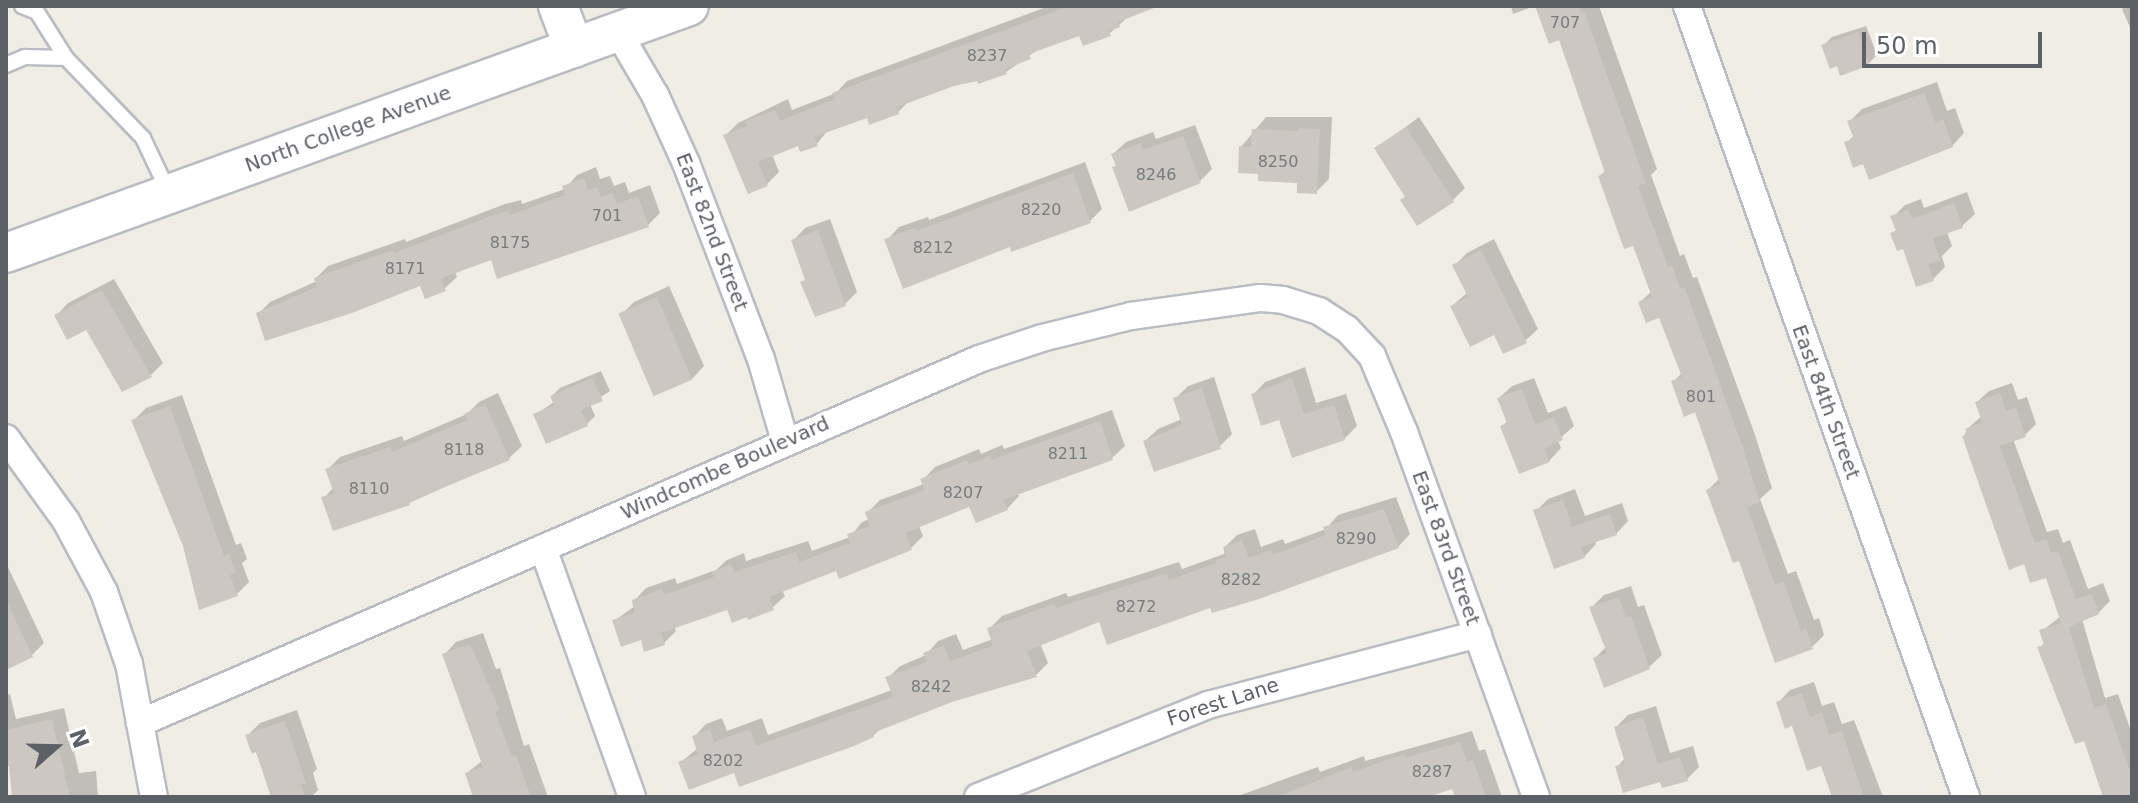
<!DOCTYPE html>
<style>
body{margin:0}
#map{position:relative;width:2138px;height:803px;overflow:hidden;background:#f0eee4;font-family:"DejaVu Sans",sans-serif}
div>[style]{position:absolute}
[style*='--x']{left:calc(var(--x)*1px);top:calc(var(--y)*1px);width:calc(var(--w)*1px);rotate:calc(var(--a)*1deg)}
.shadow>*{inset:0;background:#0003}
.building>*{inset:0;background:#ccc8c1;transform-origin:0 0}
.roads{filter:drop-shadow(2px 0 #b9bcc2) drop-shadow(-2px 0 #b9bcc2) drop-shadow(0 2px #b9bcc2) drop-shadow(0 -2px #b9bcc2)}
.lane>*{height:14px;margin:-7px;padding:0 7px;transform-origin:7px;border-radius:7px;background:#fff}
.street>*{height:26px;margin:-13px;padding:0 13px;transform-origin:13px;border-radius:13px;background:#fff}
.secondary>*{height:38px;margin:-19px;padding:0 19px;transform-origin:19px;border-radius:19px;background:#fff}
span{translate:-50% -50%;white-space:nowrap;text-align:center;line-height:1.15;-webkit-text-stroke:6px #fff;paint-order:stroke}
.number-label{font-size:16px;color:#787b7e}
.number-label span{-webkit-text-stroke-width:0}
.street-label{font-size:20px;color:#5c6167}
.frame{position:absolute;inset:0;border:8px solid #5c6167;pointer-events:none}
.north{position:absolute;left:16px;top:707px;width:80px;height:80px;-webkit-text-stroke:6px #fff;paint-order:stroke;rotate:70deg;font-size:22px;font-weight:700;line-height:32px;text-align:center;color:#5c6167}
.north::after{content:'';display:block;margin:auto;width:28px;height:36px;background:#5c6167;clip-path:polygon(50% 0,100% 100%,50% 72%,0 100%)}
.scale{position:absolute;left:1862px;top:32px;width:180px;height:36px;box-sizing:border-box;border:4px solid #5c6167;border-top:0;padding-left:10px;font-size:24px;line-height:28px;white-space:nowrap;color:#5c6167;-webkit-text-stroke:6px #fff;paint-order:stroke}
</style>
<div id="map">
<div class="shadow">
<div style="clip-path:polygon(1049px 6px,1154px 6px,1129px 16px,1109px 34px,1080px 34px,1040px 48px,1006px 72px,954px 84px,910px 100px,898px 112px,868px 115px,828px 130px,817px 144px,799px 144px,772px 154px,779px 172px,766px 185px,725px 136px,738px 123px,788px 99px,792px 110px,836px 93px,847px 81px)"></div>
<div style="clip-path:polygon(1511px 6px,1535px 6px,1513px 14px)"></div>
<div style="clip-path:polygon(1537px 6px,1599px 6px,1657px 169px,1651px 175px,1680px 256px,1684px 254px,1693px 278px,1697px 277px,1754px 432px,1772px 488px,1760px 499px,1788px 574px,1796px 571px,1814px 620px,1819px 618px,1824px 635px,1812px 647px,1741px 558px,1708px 490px,1720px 478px,1696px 410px,1674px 381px,1682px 373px,1661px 315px,1640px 302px,1652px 291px,1634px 244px,1600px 176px,1606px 170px,1560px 38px)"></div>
<div style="clip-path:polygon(2126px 6px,2132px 6px,2132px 32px,2122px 9px)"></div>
<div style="clip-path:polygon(1866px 26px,1877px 55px,1868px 64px,1838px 64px,1823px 46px,1832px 37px)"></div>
<div style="clip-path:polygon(1937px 82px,1947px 111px,1955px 108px,1964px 133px,1952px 146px,1864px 162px,1846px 143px,1855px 135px,1850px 121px,1862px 109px)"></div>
<div style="clip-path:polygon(1266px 117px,1332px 117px,1329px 179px,1316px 192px,1299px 181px,1260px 172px,1241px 147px)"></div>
<div style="clip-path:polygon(1419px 117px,1465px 188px,1453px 200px,1407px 196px,1376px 149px)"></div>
<div style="clip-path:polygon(1195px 125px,1212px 169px,1200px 181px,1114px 168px,1117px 164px,1113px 154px,1126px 142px,1153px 132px,1156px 139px)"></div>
<div style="clip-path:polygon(1085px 162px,1102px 209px,1090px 221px,1011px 245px,887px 240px,899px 227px,928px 217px,929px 220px)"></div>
<div style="clip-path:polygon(596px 167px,600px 179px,610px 176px,614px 186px,625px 182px,629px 193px,650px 185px,660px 213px,648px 225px,492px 258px,455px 272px,457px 277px,444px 289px,421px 283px,258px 314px,270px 302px,317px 281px,316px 278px,328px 266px,405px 239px,406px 242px,505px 204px,521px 200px,522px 204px,565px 189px,577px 175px)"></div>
<div style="clip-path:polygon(1967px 192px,1975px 214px,1962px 226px,1947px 232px,1952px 246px,1942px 256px,1945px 267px,1933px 279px,1892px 234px,1897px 229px,1893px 217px,1905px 205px,1921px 199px,1924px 208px)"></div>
<div style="clip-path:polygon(830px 219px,857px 292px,845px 304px,802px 283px,807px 278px,793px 241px,805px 228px)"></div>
<div style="clip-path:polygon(1494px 239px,1538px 329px,1525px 341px,1452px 306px,1468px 292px,1455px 265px,1467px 253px)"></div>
<div style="clip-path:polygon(114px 279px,163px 363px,151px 375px,87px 327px,56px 316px,68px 303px)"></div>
<div style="clip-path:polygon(669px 286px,704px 366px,692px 379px,622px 314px,634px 302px)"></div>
<div style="clip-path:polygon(1305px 367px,1316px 403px,1346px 394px,1357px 426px,1344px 439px,1281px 418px,1253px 395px,1265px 382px)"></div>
<div style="clip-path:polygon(601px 371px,610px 391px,590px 404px,595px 416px,587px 424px,535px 415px,554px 402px,552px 396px,560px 388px)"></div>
<div style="clip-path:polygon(1214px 377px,1232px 434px,1219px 447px,1145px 441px,1158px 429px,1182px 419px,1175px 399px,1188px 386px)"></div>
<div style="clip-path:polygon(1534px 378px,1548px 413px,1566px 406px,1574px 426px,1558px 440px,1561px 448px,1549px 461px,1502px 426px,1508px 421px,1499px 398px,1512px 386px)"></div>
<div style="clip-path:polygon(2012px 383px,2018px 400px,2027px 397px,2036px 424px,2024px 436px,2013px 439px,2047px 532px,2058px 529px,2063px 543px,2070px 540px,2088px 589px,2103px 583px,2110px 601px,2098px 613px,2082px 619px,2105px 698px,2118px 694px,2132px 734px,2132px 797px,2105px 797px,2085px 738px,2040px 648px,2045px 642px,2042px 631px,2061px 616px,2047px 575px,2025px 562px,1964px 437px,1967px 429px,1982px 416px,1977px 402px,1989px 391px)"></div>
<div style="clip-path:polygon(498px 393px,522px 446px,509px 458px,409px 503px,324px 498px,334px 487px,328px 469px,340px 457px,402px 436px,404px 441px,467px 414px,479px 402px)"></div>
<div style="clip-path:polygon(182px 395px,236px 545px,241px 543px,247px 559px,242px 563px,249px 582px,237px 594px,185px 545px,134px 420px,146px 408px)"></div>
<div style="clip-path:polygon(1112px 410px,1125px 446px,1112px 458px,1017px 492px,1019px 496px,1007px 509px,970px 504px,919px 526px,923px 536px,910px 549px,837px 568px,782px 590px,785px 596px,772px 608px,728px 607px,674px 626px,676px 631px,664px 643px,642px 638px,614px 621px,635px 606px,634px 601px,646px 588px,675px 578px,677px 584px,716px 570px,727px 560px,744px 553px,746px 561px,808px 541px,812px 551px,850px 537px,862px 522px,870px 519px,867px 513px,880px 500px,924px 484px,923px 480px,935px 467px,979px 449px,981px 454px,1002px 445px,1004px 449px)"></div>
<div style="clip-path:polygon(1575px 489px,1585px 516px,1622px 503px,1628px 521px,1616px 534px,1595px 541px,1596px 544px,1584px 557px,1536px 511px,1548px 499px)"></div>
<div style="clip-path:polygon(1396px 497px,1410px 534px,1398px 547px,1212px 605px,1100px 619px,1040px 643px,1048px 663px,1036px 675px,951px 700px,882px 727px,873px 736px,736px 771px,681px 762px,698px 748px,694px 737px,706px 724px,722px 718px,727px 731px,762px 718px,768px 735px,892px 690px,888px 678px,900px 666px,926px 655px,938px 641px,956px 634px,963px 650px,993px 639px,989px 629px,1002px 616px,1066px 593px,1068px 597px,1179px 562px,1182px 569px,1224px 554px,1225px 547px,1237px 535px,1255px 529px,1261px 547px,1283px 539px,1285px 544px,1326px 529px,1338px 515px)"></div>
<div style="clip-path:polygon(8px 567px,44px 643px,32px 655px,6px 668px)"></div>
<div style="clip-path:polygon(1631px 586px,1638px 607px,1644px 605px,1662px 655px,1649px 667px,1595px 658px,1606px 647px,1591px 608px,1604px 595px)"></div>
<div style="clip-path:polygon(483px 633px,496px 669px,500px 668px,524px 746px,529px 744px,548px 797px,475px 797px,467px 773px,483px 760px,444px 655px,456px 642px)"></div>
<div style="clip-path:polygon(1814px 682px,1822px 706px,1834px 702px,1842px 724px,1854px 720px,1883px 797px,1834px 797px,1822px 764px,1778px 703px,1790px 690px)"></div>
<div style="clip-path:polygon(10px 694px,16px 719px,64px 708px,79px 773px,96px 771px,98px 797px,14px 797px,11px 764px,6px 765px,6px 695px)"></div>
<div style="clip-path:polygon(1656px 706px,1670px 753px,1693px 746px,1699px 767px,1687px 779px,1661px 779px,1617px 767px,1625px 758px,1616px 727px,1628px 715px)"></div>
<div style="clip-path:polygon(297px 710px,317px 769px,313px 773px,318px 790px,311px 797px,276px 797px,248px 735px,260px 723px)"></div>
<div style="clip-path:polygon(1472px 731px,1479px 751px,1485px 749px,1502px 797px,1457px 797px,1453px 786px,1422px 797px,1235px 797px,1318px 767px,1320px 772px,1364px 756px,1365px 761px)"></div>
</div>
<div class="building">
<div style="clip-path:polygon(1070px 6px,1154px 8px,1118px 22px,1120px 27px,1109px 31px,1111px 36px,1083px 46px,1079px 36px,1029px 54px,1031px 59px,1005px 69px,1007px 74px,978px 84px,977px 81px,954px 86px,897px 107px,899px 114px,869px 125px,867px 118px,814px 137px,818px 146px,800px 152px,798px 146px,758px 162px,768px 186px,748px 194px,723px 135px,747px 126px,745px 121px,775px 110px,780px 121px,835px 99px,832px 93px)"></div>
<div style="clip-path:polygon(1535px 6px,1579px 6px,1581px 12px,1584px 11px,1646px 183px,1638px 186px,1668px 267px,1672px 265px,1680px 289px,1685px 288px,1742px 445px,1760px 502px,1747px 507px,1775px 585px,1784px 582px,1801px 631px,1806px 629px,1813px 649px,1775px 663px,1739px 561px,1733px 563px,1706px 490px,1720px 484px,1695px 412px,1684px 417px,1671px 381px,1682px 377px,1659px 318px,1646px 323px,1638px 302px,1652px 297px,1633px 246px,1624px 249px,1598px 176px,1605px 173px,1559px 40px,1549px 44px)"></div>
<div style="clip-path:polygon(1858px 32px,1870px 65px,1840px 76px,1837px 66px,1830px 69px,1821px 45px)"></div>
<div style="clip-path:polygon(1924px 93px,1935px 122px,1943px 119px,1953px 147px,1869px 180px,1863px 164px,1853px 168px,1844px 142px,1854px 139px,1847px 121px)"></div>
<div style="clip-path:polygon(1406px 127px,1454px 202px,1417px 226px,1400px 200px,1405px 197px,1374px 148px)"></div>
<div style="clip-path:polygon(1299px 128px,1320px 129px,1317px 194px,1297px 193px,1297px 183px,1258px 181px,1258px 174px,1238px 173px,1239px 146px,1251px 147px,1252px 129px,1299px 131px)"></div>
<div style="clip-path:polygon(1183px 136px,1201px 183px,1129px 212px,1112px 167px,1116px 166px,1111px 154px,1141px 143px,1143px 150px)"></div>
<div style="clip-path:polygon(1073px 173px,1091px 223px,1011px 252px,1010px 247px,903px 289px,884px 239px,915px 228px,916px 231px)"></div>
<div style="clip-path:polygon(584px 178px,588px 190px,597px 187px,601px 197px,613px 193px,617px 204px,638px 196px,649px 227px,497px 279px,491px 260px,445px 277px,441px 279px,446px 291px,425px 299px,420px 286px,352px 313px,265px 341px,256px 313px,317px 287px,314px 278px,393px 250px,394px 253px,491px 216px,508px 211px,510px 215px,565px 195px,562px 186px)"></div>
<div style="clip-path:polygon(1954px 203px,1963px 228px,1933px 238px,1940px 260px,1928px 264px,1934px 281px,1916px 287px,1903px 249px,1897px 251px,1890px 233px,1896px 231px,1890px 216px,1909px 210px,1912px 219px)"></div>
<div style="clip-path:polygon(818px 230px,846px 306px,815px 317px,800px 282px,805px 280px,791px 240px)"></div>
<div style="clip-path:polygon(1481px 250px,1527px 343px,1503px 354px,1494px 335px,1470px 347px,1450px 306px,1468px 297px,1452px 265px)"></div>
<div style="clip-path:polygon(102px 290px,152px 377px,122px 392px,86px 330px,67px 340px,54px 315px)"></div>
<div style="left:657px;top:297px;width:90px;height:42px;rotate:67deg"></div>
<div style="clip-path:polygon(592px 378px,603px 401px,581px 410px,588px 426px,546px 444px,533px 414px,554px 405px,550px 396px)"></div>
<div style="clip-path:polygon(1292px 378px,1304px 414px,1334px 405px,1345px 440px,1292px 458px,1279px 420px,1261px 426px,1251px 394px)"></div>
<div style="clip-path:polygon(1202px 388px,1221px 449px,1154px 472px,1143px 441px,1182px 425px,1173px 398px)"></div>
<div style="clip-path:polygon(1522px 389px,1535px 424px,1554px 417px,1563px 440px,1544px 448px,1550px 462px,1519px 474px,1500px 426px,1507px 423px,1497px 398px)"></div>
<div style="clip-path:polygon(2000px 393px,2006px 411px,2016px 408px,2026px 437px,2000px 446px,2035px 543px,2046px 539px,2051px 553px,2058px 551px,2076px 599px,2092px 594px,2099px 614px,2069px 627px,2094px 708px,2106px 704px,2132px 777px,2132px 797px,2103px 797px,2084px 741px,2075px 744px,2037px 647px,2044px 645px,2039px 630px,2061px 623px,2046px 578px,2030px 583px,2024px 564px,2009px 570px,1962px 436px,1967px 434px,1965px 429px,1982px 422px,1975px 402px)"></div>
<div style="clip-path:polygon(485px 404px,510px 460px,409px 502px,410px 505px,333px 531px,321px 497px,334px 493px,325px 469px,390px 447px,392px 452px,467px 420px,464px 414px)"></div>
<div style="clip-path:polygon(170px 406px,224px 556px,229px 554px,236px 573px,230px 575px,238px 596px,199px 610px,183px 546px,131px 420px)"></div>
<div style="clip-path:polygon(1100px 421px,1113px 460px,1003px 500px,1008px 510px,976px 523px,969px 507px,905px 533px,912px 550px,839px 579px,836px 571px,769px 597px,774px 610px,748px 620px,747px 617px,732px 623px,727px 610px,661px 633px,665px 645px,644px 652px,641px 640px,621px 647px,612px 620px,634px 613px,632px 600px,662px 589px,664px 595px,714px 577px,712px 572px,731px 564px,734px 572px,796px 552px,799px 562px,850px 543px,847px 534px,870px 526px,865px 512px,925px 490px,920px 479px,967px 460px,969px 465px,990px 456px,991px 460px)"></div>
<div style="clip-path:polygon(1563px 500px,1572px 527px,1610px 514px,1617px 535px,1581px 547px,1585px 558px,1554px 569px,1533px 510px)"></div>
<div style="clip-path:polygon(1384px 509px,1399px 548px,1256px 600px,1212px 613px,1210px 608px,1107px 645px,1099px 622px,1027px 651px,1037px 677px,952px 702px,873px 733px,874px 737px,854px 746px,739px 787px,734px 773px,689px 790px,678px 762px,698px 754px,692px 736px,710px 729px,714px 742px,750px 729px,756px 746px,893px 697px,885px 677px,927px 662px,923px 653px,944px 645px,950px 661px,993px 646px,987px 628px,1054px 604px,1056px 608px,1167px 573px,1169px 580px,1216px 563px,1215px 560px,1226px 557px,1223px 547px,1242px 540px,1249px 558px,1271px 550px,1273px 555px,1326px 535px,1323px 527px)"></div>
<div style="clip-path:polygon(1619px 597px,1626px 618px,1631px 616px,1650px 669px,1604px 688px,1593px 658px,1607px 653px,1589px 607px)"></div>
<div style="clip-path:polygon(6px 600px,33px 657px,6px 670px)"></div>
<div style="clip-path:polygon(470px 644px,500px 710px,495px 712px,512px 757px,516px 755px,531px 797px,473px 797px,465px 773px,483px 767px,442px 654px)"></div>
<div style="clip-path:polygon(1802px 693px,1810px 717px,1822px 712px,1829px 735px,1842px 731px,1864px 797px,1832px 797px,1821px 766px,1807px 771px,1792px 726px,1785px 729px,1776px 702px)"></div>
<div style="clip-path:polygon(1643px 717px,1658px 764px,1680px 757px,1688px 781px,1662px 788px,1660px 782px,1623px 793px,1615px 766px,1625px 763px,1614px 727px)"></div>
<div style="clip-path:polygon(52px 719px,70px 797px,12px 797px,9px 766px,6px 767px,6px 730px)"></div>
<div style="clip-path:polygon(285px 721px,306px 783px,301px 785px,305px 797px,271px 797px,256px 752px,252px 754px,245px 735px)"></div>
<div style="clip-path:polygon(1460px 742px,1467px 762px,1473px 760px,1486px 797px,1455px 797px,1452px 789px,1428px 797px,1276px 797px,1351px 767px,1353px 772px,1404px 754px,1405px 758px)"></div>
</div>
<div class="roads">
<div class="lane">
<div style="--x:22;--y:6;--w:16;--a:22"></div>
<div style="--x:37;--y:12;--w:54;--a:57.8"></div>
<div style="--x:6;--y:65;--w:21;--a:-23"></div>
<div style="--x:25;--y:57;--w:41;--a:1.4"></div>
<div style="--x:66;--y:58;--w:111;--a:46.1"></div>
<div style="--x:143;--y:138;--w:61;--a:64.7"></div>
</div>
<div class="street">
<div style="--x:1687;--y:6;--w:839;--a:70.57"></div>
<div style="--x:618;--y:32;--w:73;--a:59.6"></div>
<div style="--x:655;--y:95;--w:75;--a:65.5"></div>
<div style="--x:686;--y:163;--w:210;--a:69.1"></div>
<div style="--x:761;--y:359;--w:85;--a:73.7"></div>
<div style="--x:6;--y:438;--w:102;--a:54.1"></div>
<div style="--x:66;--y:521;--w:81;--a:61.8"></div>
<div style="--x:104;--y:592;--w:76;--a:70.9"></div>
<div style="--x:129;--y:664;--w:135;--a:79.4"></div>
<div style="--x:543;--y:548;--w:264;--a:70.3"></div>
<div style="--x:140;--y:723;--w:915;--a:-23.45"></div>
<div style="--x:979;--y:359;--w:66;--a:-18.4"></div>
<div style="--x:1042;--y:338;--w:92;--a:-13.9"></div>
<div style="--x:1131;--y:316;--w:131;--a:-7.9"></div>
<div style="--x:1261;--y:298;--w:22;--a:5"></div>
<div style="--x:1283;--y:300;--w:38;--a:17"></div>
<div style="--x:1319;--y:311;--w:33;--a:33"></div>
<div style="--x:1347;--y:329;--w:37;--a:47"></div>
<div style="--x:1372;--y:356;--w:82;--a:67.2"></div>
<div style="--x:1404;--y:432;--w:388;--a:70.1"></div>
<div style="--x:978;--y:797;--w:248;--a:-21.8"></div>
<div style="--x:1208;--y:705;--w:279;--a:-14.7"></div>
</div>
<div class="secondary">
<div style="--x:558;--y:6;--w:45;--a:69.1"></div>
<div style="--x:6;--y:253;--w:726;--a:-19.88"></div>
</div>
</div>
<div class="number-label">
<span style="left:1565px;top:23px">707</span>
<span style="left:987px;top:56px">8237</span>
<span style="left:1278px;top:162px">8250</span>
<span style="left:1156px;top:175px">8246</span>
<span style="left:1041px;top:210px">8220</span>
<span style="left:607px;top:216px">701</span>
<span style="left:510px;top:243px">8175</span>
<span style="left:933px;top:248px">8212</span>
<span style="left:405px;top:269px">8171</span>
<span style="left:1701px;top:397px">801</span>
<span style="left:464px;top:450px">8118</span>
<span style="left:1068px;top:454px">8211</span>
<span style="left:369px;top:489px">8110</span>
<span style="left:963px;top:493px">8207</span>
<span style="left:1356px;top:539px">8290</span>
<span style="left:1241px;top:580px">8282</span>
<span style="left:1136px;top:607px">8272</span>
<span style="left:931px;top:687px">8242</span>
<span style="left:723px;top:761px">8202</span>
<span style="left:1432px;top:772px">8287</span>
</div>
<div class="street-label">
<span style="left:348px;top:129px;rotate:-20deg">North College Avenue</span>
<span style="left:712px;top:232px;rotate:69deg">East 82nd Street</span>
<span style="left:1826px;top:402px;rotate:70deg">East 84th Street</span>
<span style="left:725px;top:468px;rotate:-24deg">Windcombe Boulevard</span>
<span style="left:1446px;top:548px;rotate:70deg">East 83rd Street</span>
<span style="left:1223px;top:702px;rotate:-18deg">Forest Lane</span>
</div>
<div class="frame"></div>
<div class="north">N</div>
<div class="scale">50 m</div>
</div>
